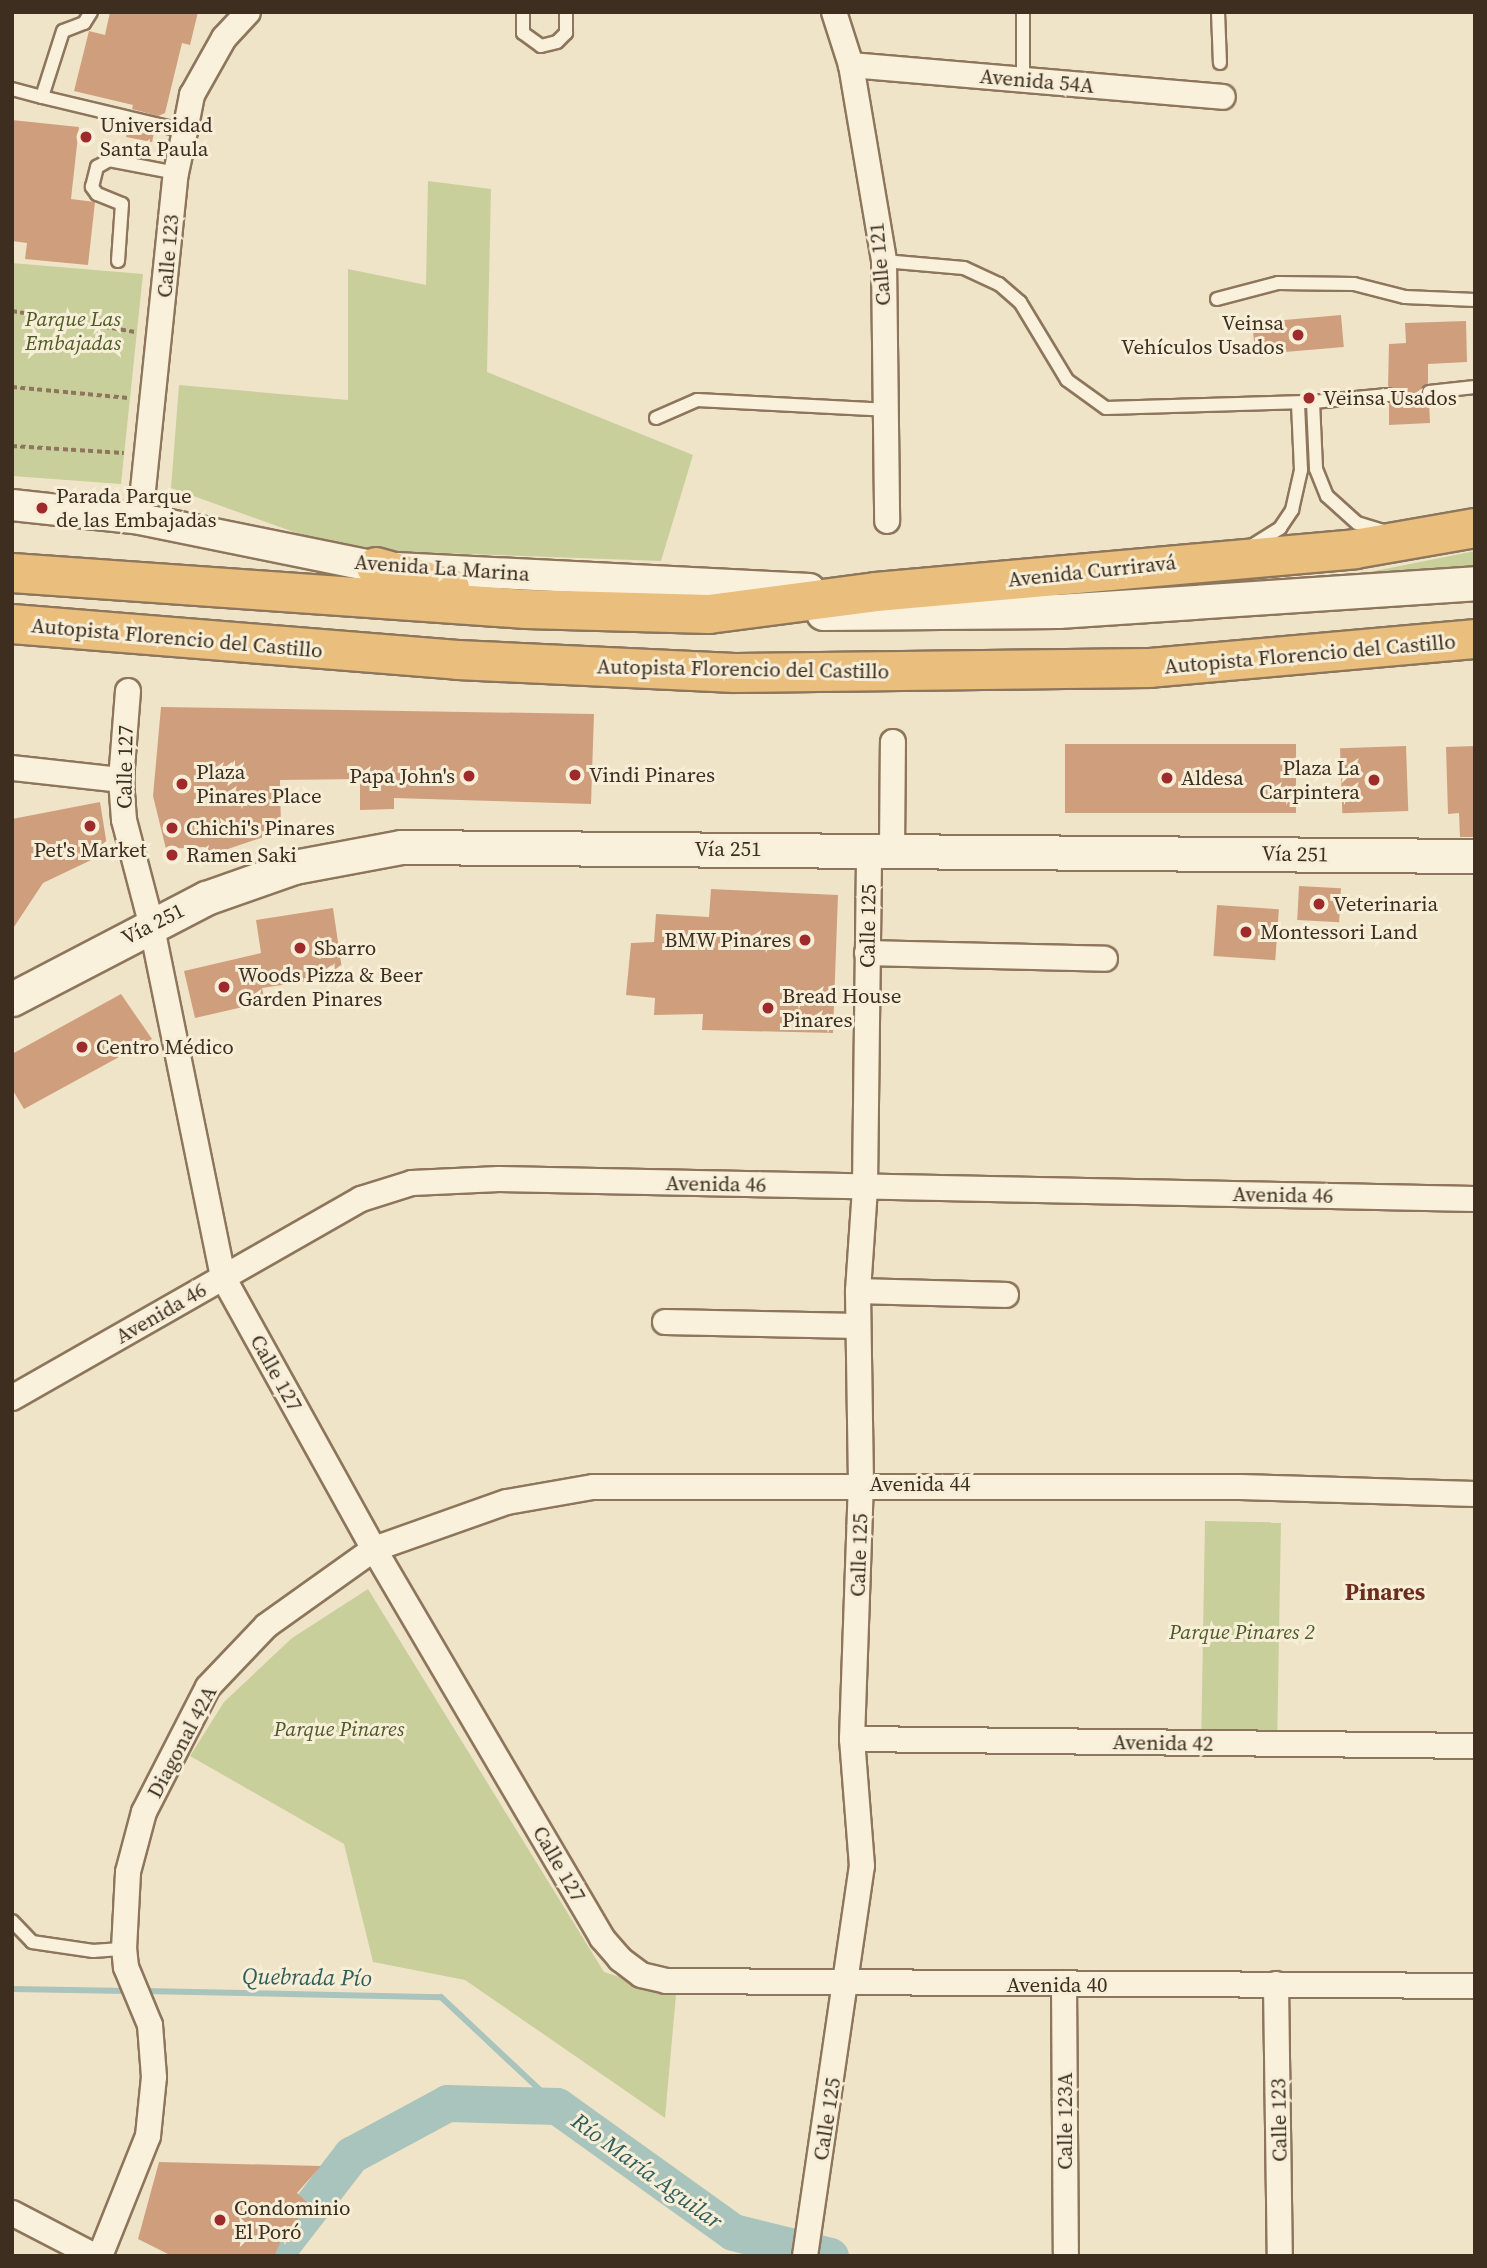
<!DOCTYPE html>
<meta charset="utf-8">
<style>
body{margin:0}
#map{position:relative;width:1487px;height:2268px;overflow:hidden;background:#f0e4c8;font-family:"Source Serif 4",serif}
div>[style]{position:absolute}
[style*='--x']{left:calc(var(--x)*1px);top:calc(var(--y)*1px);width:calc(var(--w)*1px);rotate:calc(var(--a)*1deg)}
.green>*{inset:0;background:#c9cf9b;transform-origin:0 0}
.stream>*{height:6px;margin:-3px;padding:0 3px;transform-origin:3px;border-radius:3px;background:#a9c4bc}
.river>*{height:37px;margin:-18.5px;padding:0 18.5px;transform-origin:18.5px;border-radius:18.5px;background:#a9c4bc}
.building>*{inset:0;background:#cf9f7d;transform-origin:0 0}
.path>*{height:3.5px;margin-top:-1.75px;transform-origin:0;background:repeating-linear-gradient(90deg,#8d765c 0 5px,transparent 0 8.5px)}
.roads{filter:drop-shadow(2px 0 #8d765c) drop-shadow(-2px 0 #8d765c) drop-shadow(0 2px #8d765c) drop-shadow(0 -2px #8d765c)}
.service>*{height:12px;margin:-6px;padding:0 6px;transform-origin:6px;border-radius:6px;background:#faf1dc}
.minor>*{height:24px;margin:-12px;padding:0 12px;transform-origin:12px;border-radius:12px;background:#faf1dc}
.tertiary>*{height:30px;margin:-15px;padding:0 15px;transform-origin:15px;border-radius:15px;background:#faf1dc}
.secondary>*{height:33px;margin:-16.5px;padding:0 16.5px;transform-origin:16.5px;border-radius:16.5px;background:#faf1dc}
.trunk>*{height:38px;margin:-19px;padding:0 19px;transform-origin:19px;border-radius:19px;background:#eabe7c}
.dots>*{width:19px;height:19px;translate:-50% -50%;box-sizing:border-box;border:4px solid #f7eed8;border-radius:50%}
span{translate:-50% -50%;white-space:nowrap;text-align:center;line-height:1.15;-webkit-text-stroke:6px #f7eed8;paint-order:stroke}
.street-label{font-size:21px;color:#3d2e20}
.poi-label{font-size:21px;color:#3d2e20}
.left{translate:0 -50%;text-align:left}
.right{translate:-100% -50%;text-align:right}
.park-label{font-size:21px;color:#4d5a26;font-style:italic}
.neighbourhood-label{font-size:23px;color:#6b2e1e;font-weight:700}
.water-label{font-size:23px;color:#2f5d5a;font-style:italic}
.frame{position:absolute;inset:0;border:14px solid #3d2e20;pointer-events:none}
</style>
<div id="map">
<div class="green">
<div style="clip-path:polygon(428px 181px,491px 189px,487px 372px,693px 455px,661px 561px,387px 551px,305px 536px,171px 488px,179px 385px,348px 400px,348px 269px,426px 285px)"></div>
<div style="clip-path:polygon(12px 263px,143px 274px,121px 484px,12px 476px)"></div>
<div style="clip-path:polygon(1475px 551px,1475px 566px,1314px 583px)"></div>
<div style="left:1205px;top:1521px;width:76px;height:221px;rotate:1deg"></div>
<div style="clip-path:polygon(368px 1589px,604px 1972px,676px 1995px,665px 2118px,465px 1980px,373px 1962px,344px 1844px,190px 1756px,224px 1702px,292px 1638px)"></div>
</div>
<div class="stream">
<div style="--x:12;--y:1989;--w:117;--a:1"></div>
<div style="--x:144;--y:1991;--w:297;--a:1.2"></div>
<div style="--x:441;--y:1997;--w:159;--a:43.2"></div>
</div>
<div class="river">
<div style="--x:273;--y:2256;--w:128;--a:-52.3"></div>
<div style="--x:351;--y:2155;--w:109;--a:-28.4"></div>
<div style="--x:447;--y:2103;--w:110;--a:1.6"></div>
<div style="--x:557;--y:2106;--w:216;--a:35.6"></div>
<div style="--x:733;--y:2232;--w:100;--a:13.9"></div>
</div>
<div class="building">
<div style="clip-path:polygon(110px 12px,198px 12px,190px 45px,182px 43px,165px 113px,158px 116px,132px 109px,133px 105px,74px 91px,89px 31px,105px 35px)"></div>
<div style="clip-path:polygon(12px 120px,79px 127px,71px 199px,95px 202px,88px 265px,25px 259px,27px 243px,12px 241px)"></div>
<div style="clip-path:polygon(128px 126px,154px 133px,152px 142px,126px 137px)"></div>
<div style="left:1341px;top:315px;width:32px;height:89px;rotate:85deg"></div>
<div style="clip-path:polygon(1466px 321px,1467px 362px,1428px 364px,1428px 383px,1420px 392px,1429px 401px,1430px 423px,1389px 425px,1389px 404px,1397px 395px,1388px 386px,1389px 344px,1406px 343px,1405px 323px)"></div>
<div style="clip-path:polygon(161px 707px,594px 714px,591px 804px,394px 798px,394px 809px,360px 810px,360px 779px,280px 780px,281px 831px,213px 854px,204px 847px,166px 849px,153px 796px)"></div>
<div style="left:1065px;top:744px;width:231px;height:69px"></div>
<div style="left:1406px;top:746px;width:65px;height:66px;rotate:88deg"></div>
<div style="clip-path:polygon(1475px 746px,1475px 837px,1460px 837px,1459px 813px,1448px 814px,1446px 747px)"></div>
<div style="clip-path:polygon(100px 802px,108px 852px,43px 883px,12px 930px,12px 819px)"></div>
<div style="left:1299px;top:886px;width:42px;height:34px;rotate:3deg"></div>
<div style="clip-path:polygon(711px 889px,838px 895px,833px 1033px,702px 1030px,703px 1014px,654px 1015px,655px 998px,626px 995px,631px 943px,654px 942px,656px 914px,709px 917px)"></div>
<div style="left:1217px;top:905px;width:62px;height:51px;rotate:4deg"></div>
<div style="clip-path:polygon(333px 908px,343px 976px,262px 988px,265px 1002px,195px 1018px,184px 971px,261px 953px,256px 920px)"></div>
<div style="clip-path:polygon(121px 994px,152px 1039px,24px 1109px,12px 1089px,12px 1054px)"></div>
<div style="clip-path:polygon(159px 2162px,321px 2166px,297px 2193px,310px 2205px,284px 2235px,274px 2256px,172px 2256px,138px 2239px)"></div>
</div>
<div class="path">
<div style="--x:12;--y:311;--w:125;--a:9.7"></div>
<div style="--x:12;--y:387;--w:117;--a:5.4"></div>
<div style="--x:12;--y:446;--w:112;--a:3.6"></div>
</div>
<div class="roads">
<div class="service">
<div style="--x:91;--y:12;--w:13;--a:122"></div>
<div style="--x:84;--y:23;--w:22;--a:159"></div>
<div style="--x:63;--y:31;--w:69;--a:107.7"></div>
<div style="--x:42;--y:97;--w:147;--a:13.4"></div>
<div style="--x:523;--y:12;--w:21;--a:90"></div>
<div style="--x:523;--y:33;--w:22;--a:36"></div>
<div style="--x:541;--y:46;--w:16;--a:-14"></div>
<div style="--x:557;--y:42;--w:13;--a:-45"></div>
<div style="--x:566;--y:33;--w:21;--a:-90"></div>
<div style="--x:1023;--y:12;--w:67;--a:90"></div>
<div style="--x:1218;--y:12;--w:51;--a:87.8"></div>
<div style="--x:12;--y:89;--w:31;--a:15"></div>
<div style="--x:118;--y:261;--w:57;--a:-86"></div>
<div style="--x:122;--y:204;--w:27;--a:-158"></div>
<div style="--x:97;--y:194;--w:9;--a:-126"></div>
<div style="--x:92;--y:187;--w:21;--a:-76"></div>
<div style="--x:97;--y:167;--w:14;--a:-30"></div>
<div style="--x:109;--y:160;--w:68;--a:11"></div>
<div style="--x:884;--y:261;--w:80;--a:5"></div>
<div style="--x:964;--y:268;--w:38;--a:25"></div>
<div style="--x:999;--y:284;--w:28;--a:41"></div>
<div style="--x:1020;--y:302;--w:91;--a:58.9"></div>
<div style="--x:1067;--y:380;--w:48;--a:35.7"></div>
<div style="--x:1106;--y:408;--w:207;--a:-1.7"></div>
<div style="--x:1313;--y:402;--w:75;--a:-5.3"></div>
<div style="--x:1217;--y:299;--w:63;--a:-14.7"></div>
<div style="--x:1278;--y:283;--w:76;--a:0.8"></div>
<div style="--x:1354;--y:284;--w:53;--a:14.3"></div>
<div style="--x:1405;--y:297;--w:70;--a:2.5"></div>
<div style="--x:1429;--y:392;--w:46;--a:-6.2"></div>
<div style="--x:1313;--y:402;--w:67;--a:87.4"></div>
<div style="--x:1316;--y:469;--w:29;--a:68"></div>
<div style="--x:1327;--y:496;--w:40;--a:42"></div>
<div style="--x:1357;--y:523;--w:30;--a:17"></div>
<div style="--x:656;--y:418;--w:45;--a:-23.7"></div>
<div style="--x:697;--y:400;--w:188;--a:3"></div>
<div style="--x:1253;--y:545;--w:32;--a:-32"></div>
<div style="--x:1280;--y:528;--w:22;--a:-56"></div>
<div style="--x:1292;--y:510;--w:41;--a:-77.3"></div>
<div style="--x:1301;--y:470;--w:67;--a:-92.6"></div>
<div style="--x:12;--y:1921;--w:29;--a:46"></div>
<div style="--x:32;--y:1942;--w:62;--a:8.4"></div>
<div style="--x:93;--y:1951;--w:31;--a:-4"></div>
</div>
<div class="minor">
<div style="--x:834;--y:12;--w:56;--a:72.2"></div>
<div style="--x:851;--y:65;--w:199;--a:80.4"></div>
<div style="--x:884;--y:261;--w:260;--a:89.3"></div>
<div style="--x:851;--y:65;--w:373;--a:4.9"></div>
<div style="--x:140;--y:519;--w:348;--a:-84.1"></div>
<div style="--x:176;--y:173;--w:43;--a:-77.9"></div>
<div style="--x:185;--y:131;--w:37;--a:-79"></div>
<div style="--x:192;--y:95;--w:65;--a:-60.7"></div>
<div style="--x:224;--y:38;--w:35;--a:-47"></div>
<div style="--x:128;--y:691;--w:89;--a:94.5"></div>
<div style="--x:121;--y:780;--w:40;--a:85.7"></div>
<div style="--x:124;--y:820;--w:106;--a:75.3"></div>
<div style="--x:151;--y:923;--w:361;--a:78.5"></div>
<div style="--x:223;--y:1277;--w:311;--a:61"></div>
<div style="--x:374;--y:1549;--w:451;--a:59.6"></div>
<div style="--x:602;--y:1938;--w:28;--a:49"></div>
<div style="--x:620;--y:1959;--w:26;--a:37"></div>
<div style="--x:641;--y:1975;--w:26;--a:13"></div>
<div style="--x:666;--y:1981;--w:809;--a:0.35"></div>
<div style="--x:12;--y:768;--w:110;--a:6.3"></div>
<div style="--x:892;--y:850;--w:108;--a:-89.5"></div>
<div style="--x:867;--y:953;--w:238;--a:1.4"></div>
<div style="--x:858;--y:1291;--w:148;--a:1.5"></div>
<div style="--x:665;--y:1322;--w:193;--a:1.2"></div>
<div style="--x:12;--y:1398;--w:402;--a:-29.7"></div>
<div style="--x:361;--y:1199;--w:53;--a:-17.4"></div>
<div style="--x:412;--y:1183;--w:87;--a:-2.6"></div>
<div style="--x:499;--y:1179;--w:976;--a:1.17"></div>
<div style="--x:852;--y:1739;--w:623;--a:0.64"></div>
<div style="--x:1276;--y:1984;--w:272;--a:89.2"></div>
<div style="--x:1064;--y:1985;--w:271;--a:89.6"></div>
<div style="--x:12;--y:2213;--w:93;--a:27.4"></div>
<div style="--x:100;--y:2256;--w:129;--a:-68.2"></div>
<div style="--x:148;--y:2136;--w:59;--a:-84.2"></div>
<div style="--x:154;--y:2077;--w:52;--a:-94.4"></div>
<div style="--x:150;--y:2025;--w:63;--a:-112.5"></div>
<div style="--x:126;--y:1967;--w:18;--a:-96"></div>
<div style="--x:124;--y:1949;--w:77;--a:-87"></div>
<div style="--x:128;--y:1872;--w:62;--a:-75.1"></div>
<div style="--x:144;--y:1812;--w:140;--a:-62.9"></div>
<div style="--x:208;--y:1687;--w:84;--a:-46.4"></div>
<div style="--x:266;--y:1626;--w:133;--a:-35.5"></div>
<div style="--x:374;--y:1549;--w:141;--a:-19.5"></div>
<div style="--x:507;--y:1502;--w:87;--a:-9.9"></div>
<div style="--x:593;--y:1487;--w:647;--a:0"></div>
<div style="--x:1240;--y:1487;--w:235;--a:1.7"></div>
<div style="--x:805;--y:2256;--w:394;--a:-81.7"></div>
<div style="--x:862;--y:1866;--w:127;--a:-94.5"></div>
<div style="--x:852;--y:1739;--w:255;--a:-88"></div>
<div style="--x:861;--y:1484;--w:193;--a:-90.9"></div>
<div style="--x:858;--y:1291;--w:104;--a:-86.1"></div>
<div style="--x:865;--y:1187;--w:337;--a:-89.3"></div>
</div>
<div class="tertiary">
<div style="--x:12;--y:505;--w:129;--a:6.2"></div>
<div style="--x:140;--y:519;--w:241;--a:11.5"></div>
<div style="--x:376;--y:567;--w:434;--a:2.9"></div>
</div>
<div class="secondary">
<div style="--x:823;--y:613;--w:235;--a:-0.5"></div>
<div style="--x:1058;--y:611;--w:418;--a:-3.8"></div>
<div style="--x:12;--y:999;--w:219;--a:-27.5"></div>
<div style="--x:206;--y:898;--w:93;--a:-19.4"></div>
<div style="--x:294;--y:867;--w:109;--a:-10.6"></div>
<div style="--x:401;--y:847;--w:1074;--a:0.48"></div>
</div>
<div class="trunk">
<div style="--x:376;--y:567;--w:77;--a:15.8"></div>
<div style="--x:12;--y:573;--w:515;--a:4.01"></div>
<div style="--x:526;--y:609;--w:183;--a:1.6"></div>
<div style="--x:709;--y:614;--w:168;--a:-7.5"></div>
<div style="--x:876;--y:592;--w:481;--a:-5.1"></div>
<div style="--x:1355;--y:549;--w:122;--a:-9.9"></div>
<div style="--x:12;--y:624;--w:447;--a:4.6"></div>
<div style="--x:458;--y:660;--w:277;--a:2.7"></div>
<div style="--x:735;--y:673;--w:415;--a:-0.7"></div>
<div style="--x:1150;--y:668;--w:326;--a:-5.1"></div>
</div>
</div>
<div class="dots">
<div style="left:86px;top:137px;background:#9e2a2b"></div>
<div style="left:1298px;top:335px;background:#9e2a2b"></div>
<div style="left:1309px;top:398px;background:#9e2a2b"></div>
<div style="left:42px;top:508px;background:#9e2a2b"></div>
<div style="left:575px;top:775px;background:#9e2a2b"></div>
<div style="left:469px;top:776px;background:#9e2a2b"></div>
<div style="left:1167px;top:778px;background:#9e2a2b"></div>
<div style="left:1374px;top:780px;background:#9e2a2b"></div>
<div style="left:182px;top:784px;background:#9e2a2b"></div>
<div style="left:90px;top:826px;background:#9e2a2b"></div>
<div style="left:172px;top:828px;background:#9e2a2b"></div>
<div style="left:172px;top:855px;background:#9e2a2b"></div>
<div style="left:1319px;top:904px;background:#9e2a2b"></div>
<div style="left:1246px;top:932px;background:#9e2a2b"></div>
<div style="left:805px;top:940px;background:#9e2a2b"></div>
<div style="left:300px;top:948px;background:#9e2a2b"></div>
<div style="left:224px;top:987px;background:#9e2a2b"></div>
<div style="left:768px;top:1008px;background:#9e2a2b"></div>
<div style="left:82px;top:1047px;background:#9e2a2b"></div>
<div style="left:220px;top:2220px;background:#9e2a2b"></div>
</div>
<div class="street-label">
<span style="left:1037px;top:81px;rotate:5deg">Avenida 54A</span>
<span style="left:168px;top:256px;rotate:-85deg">Calle 123</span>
<span style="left:880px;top:264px;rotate:-95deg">Calle 121</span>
<span style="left:442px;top:568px;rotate:4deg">Avenida La Marina</span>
<span style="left:1092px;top:571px;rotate:-6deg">Avenida Curriravá</span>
<span style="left:177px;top:638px;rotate:5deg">Autopista Florencio del Castillo</span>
<span style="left:1310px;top:654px;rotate:-5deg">Autopista Florencio del Castillo</span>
<span style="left:743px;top:669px;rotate:1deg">Autopista Florencio del Castillo</span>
<span style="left:125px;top:767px;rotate:-89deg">Calle 127</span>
<span style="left:728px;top:849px">Vía 251</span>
<span style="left:1295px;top:854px;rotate:1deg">Vía 251</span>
<span style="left:153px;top:924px;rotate:-27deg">Vía 251</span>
<span style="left:868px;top:926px;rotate:-89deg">Calle 125</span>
<span style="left:716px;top:1184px;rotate:1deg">Avenida 46</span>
<span style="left:1283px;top:1195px;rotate:1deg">Avenida 46</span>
<span style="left:161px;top:1313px;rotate:-30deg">Avenida 46</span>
<span style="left:276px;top:1373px;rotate:61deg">Calle 127</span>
<span style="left:920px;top:1484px">Avenida 44</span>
<span style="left:859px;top:1555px;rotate:-88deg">Calle 125</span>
<span style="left:182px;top:1742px;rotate:-62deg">Diagonal 42A</span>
<span style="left:1163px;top:1743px;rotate:1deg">Avenida 42</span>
<span style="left:559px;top:1864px;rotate:60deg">Calle 127</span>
<span style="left:1057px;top:1985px">Avenida 40</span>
<span style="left:827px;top:2119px;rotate:-81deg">Calle 125</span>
<span style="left:1279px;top:2120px;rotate:-91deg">Calle 123</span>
<span style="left:1065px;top:2121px;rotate:-90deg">Calle 123A</span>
</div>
<div class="poi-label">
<span class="left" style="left:100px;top:137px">Universidad<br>Santa Paula</span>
<span class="right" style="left:1284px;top:335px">Veinsa<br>Vehículos Usados</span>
<span class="left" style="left:1323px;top:398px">Veinsa Usados</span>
<span class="left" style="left:56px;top:508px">Parada Parque<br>de las Embajadas</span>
<span class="right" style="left:1360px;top:780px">Plaza La<br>Carpintera</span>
<span class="left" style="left:196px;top:784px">Plaza<br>Pinares Place</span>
<span class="left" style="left:589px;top:775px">Vindi Pinares</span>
<span class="right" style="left:455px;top:776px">Papa John's</span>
<span class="left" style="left:1181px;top:778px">Aldesa</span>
<span class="left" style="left:186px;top:828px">Chichi's Pinares</span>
<span style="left:90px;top:850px">Pet's Market</span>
<span class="left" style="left:186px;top:855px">Ramen Saki</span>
<span class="left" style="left:1333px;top:904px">Veterinaria</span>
<span class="left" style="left:1260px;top:932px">Montessori Land</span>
<span class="right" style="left:791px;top:940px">BMW Pinares</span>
<span class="left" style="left:314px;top:948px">Sbarro</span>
<span class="left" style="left:238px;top:987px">Woods Pizza &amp; Beer<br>Garden Pinares</span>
<span class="left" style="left:782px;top:1008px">Bread House<br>Pinares</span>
<span class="left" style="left:96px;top:1047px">Centro Médico</span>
<span class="left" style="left:234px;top:2220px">Condominio<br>El Poró</span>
</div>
<div class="park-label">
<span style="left:73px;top:331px">Parque Las<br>Embajadas</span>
<span style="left:1242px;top:1632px">Parque Pinares 2</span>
<span style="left:339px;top:1729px">Parque Pinares</span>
</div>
<div class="neighbourhood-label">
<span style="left:1385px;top:1592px">Pinares</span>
</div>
<div class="water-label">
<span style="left:307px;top:1977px;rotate:1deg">Quebrada Pío</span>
<span style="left:647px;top:2171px;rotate:36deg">Río María Aguilar</span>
</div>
<div class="frame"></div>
</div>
